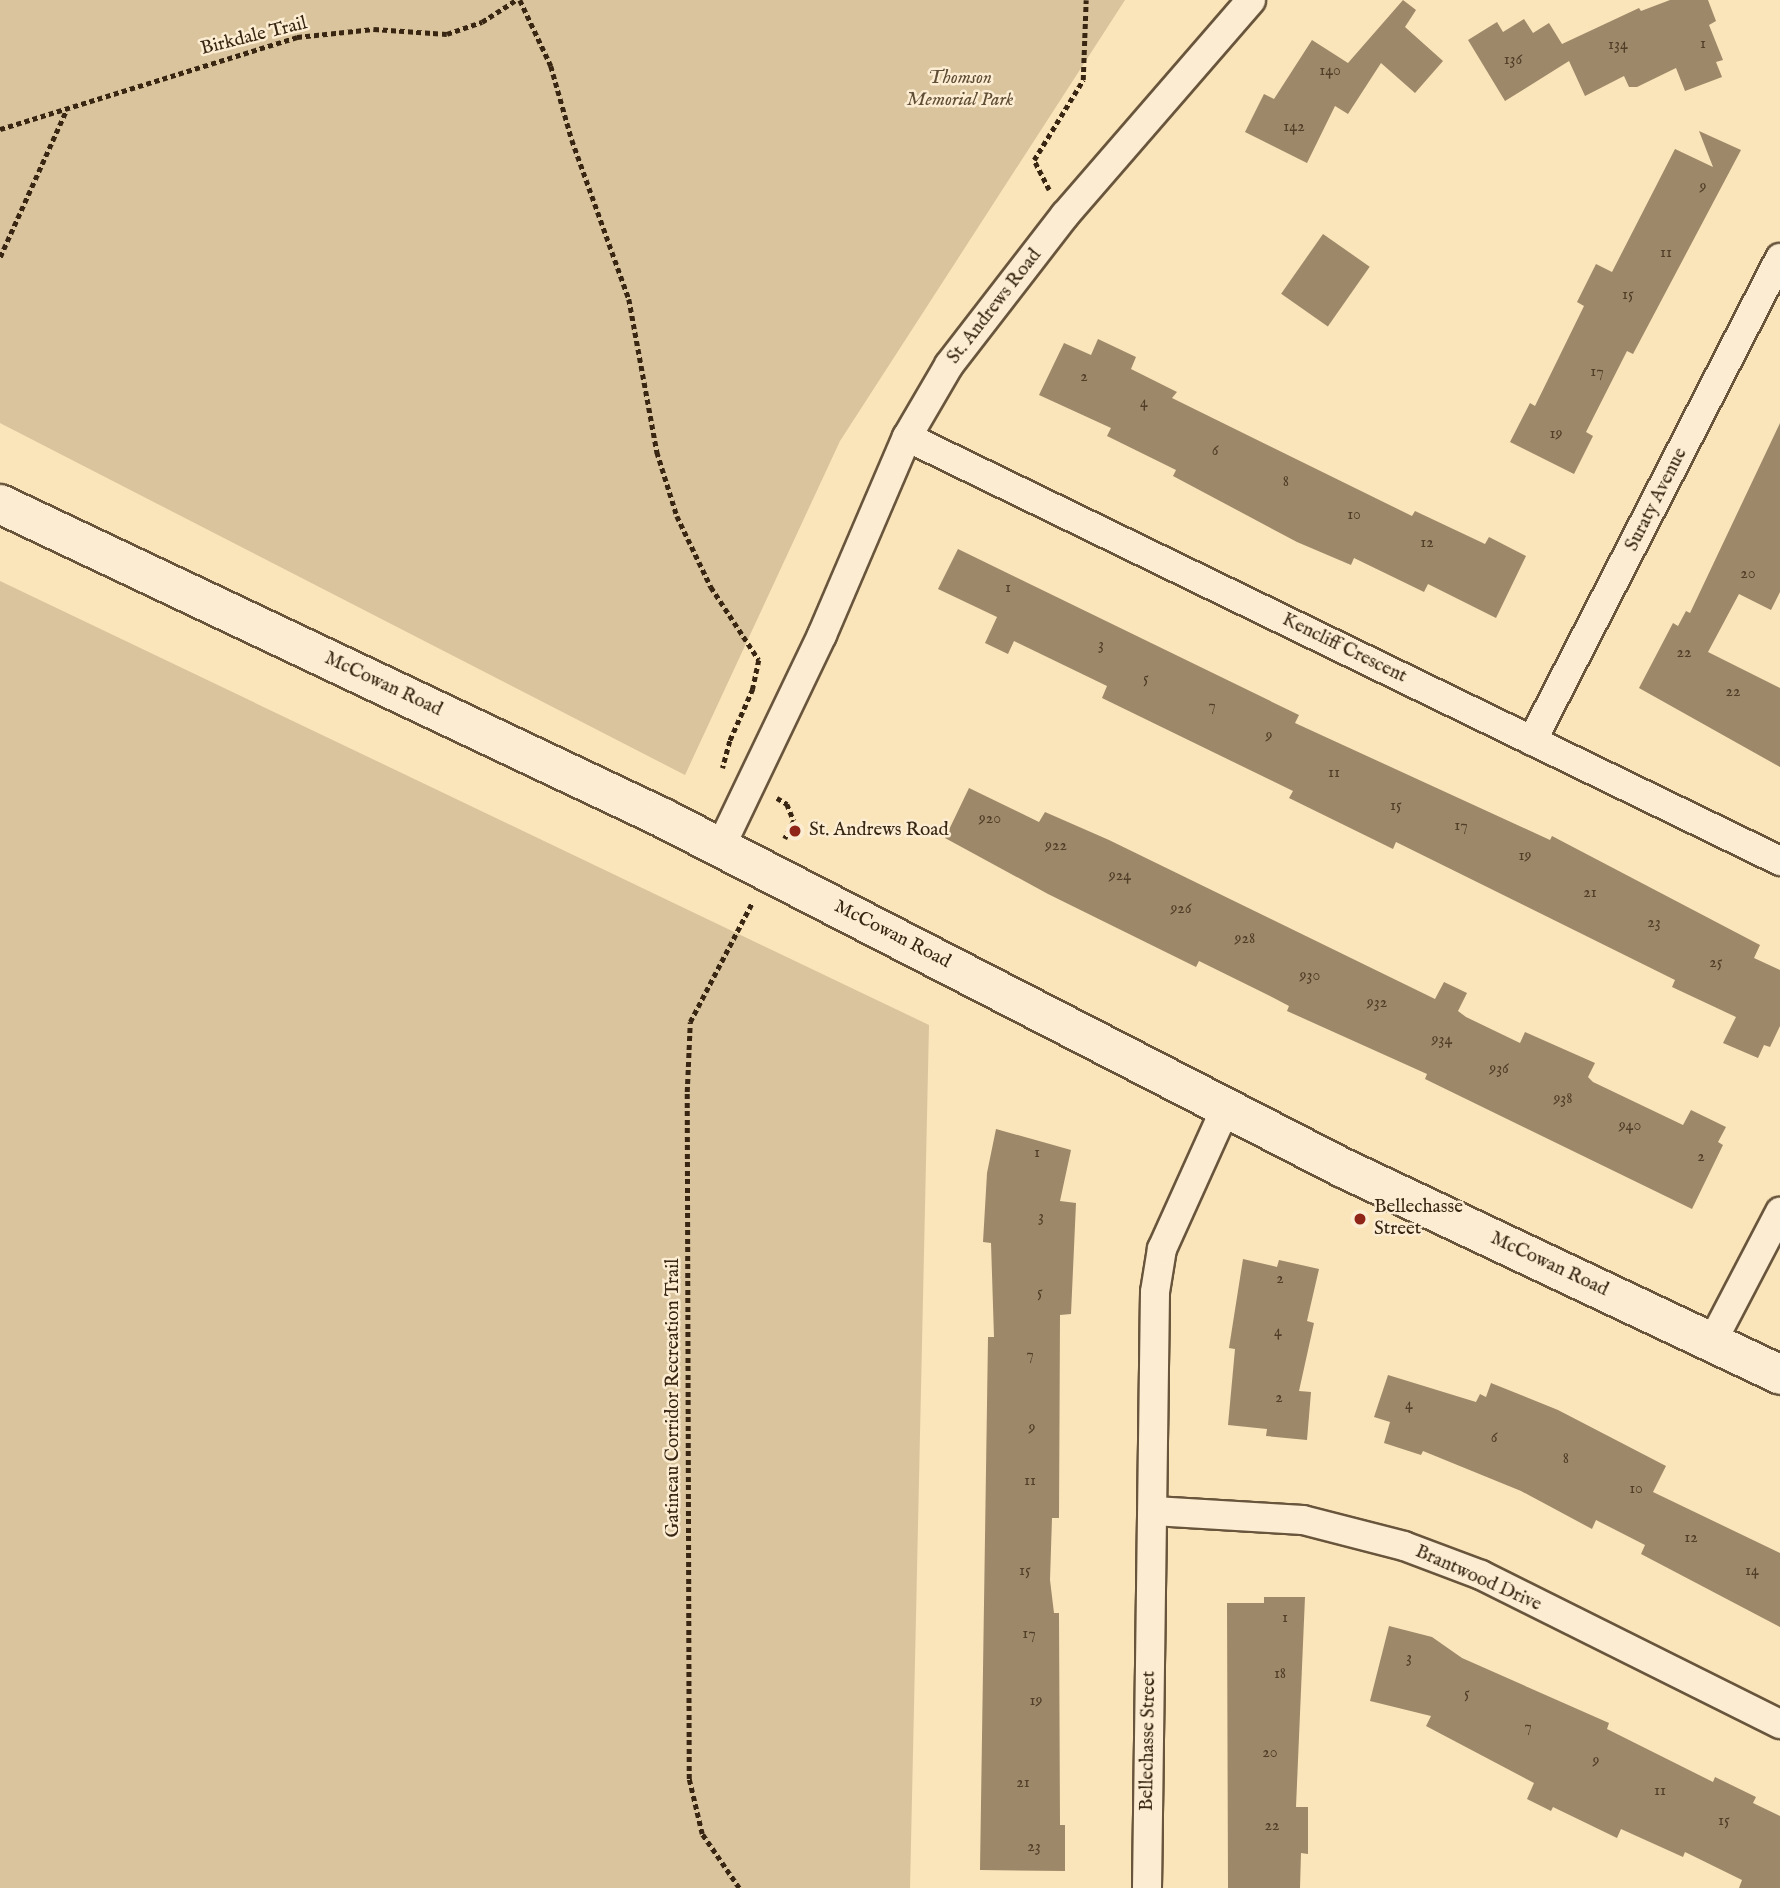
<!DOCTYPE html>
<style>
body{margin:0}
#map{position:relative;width:1780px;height:1888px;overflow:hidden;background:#fae4ba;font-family:"IM FELL English",serif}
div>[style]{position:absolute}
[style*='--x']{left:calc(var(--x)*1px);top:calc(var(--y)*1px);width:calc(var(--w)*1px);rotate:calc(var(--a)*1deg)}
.green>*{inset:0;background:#d9c49d}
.building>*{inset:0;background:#9d8869;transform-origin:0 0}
.path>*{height:4.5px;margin-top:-2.25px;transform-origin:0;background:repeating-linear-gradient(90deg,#382512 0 5px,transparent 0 8.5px)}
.roads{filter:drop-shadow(2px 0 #68553c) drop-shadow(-2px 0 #68553c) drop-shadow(0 2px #68553c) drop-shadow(0 -2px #68553c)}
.street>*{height:28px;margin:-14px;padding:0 14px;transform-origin:14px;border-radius:14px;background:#fcedd2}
.secondary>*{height:38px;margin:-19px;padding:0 19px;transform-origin:19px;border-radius:19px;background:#fcedd2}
.dots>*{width:19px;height:19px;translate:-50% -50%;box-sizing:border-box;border:4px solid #fcedd2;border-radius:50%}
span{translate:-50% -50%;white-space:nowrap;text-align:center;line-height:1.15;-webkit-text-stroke:5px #fcedd2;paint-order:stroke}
.number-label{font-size:16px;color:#513e28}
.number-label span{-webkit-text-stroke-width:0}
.street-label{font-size:19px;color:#382512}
.park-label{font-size:19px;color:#604d35;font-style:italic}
.poi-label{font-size:19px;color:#382512}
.left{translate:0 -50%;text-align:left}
</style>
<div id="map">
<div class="green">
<div style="clip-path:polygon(0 0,1125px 0,840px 441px,685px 775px,0 423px)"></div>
<div style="clip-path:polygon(0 581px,929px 1025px,910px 1888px,0 1888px)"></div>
</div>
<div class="building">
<div style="clip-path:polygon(1403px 0,1416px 10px,1405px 27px,1443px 61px,1415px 93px,1381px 63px,1348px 114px,1335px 106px,1307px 163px,1245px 132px,1264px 94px,1274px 99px,1312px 40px,1348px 63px)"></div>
<div style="clip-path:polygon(1670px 0,1708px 0,1716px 21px,1709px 25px,1723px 60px,1716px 62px,1722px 77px,1685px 91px,1676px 68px,1637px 87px,1629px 87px,1624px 76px,1585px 96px,1569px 61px,1505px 101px,1468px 40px,1497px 22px,1503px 32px,1524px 19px,1533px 33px,1549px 23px,1562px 44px,1639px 8px,1641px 11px)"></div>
<div style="clip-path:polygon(1699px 131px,1741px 150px,1633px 354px,1627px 351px,1586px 432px,1593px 436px,1574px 474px,1510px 442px,1530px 403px,1535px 406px,1584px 306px,1577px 302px,1596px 264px,1612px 272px,1675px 149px,1713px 167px)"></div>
<div style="left:1323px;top:234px;width:57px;height:73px;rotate:35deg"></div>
<div style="clip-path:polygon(1098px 339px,1136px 357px,1131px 369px,1177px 392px,1172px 398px,1412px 516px,1415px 511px,1485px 544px,1489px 537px,1526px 556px,1496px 618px,1428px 584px,1424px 592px,1354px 558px,1351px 565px,1297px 542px,1173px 476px,1176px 470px,1107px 436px,1111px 428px,1039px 395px,1064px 343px,1091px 355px)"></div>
<div style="clip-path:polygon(1780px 423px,1780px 592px,1771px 610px,1739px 594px,1708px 652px,1780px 688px,1780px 767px,1639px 688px,1673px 623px,1678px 626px,1686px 611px,1690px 613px)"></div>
<div style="clip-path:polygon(958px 549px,1299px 715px,1295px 723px,1550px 840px,1552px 836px,1760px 945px,1754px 958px,1780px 970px,1780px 1026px,1770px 1047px,1764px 1045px,1758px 1058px,1723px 1043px,1736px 1017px,1672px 987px,1675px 980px,1396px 842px,1393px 849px,1289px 798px,1293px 791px,1102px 698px,1107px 686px,1014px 641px,1008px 654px,985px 643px,997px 617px,938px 589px)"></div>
<div style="clip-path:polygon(969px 788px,1039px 822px,1045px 812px,1109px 840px,1435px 999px,1444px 982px,1467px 993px,1458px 1011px,1466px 1017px,1520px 1043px,1525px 1032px,1595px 1063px,1588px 1077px,1593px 1082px,1683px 1125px,1691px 1110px,1726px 1127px,1718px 1142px,1723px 1145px,1692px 1209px,1425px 1079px,1427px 1074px,1287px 1011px,1289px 1006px,1270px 996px,1199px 961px,1196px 967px,1048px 894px,945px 838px)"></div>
<div style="clip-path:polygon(996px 1129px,1071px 1150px,1060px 1201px,1076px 1203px,1071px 1314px,1060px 1315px,1059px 1518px,1052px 1518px,1050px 1580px,1054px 1613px,1059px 1613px,1060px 1825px,1065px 1825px,1065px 1871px,980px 1870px,988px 1337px,994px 1337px,991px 1243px,983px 1242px,987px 1173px)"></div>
<div style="clip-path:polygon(1243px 1259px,1277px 1267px,1279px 1260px,1319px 1269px,1307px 1321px,1314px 1323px,1299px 1391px,1311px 1392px,1307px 1440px,1266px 1436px,1267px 1429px,1228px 1425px,1235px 1349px,1229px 1348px)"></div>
<div style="clip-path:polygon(1388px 1375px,1476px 1402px,1480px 1394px,1486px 1397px,1491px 1383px,1558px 1410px,1666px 1466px,1653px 1492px,1780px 1553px,1780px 1627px,1641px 1554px,1645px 1545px,1596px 1520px,1592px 1529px,1521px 1491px,1423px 1451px,1421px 1455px,1384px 1443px,1390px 1422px,1374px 1417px)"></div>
<div style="clip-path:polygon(1264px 1597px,1305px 1597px,1296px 1807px,1308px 1807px,1308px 1854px,1301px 1853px,1300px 1888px,1228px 1888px,1227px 1603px,1264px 1603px)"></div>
<div style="clip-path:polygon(1389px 1626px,1432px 1637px,1462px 1658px,1609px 1723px,1607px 1729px,1713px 1782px,1715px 1777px,1756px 1797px,1753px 1803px,1780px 1816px,1780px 1888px,1739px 1888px,1742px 1880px,1685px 1852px,1683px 1857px,1621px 1829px,1617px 1838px,1553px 1807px,1551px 1811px,1527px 1799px,1534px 1783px,1426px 1726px,1431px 1716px,1370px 1701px)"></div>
</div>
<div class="path">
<div style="--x:520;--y:0;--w:73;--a:64.8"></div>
<div style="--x:551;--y:66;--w:77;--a:74.2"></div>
<div style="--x:572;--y:140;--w:169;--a:70.3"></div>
<div style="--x:629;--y:299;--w:156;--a:79.6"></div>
<div style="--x:657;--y:452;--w:67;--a:72.6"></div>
<div style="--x:677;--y:516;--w:79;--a:64.4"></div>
<div style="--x:711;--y:587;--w:87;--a:56.7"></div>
<div style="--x:759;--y:660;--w:30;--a:102"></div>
<div style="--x:753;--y:689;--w:57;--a:113.9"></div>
<div style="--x:730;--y:741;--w:28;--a:105"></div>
<div style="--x:0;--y:129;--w:311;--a:-17.2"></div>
<div style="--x:297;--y:37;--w:77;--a:-5.9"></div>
<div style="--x:374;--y:29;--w:73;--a:3.9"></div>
<div style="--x:447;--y:34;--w:37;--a:-19"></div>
<div style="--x:482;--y:22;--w:40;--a:-32.9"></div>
<div style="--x:1049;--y:190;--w:34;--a:-117"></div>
<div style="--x:1034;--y:160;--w:94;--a:-58.5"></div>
<div style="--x:1083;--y:80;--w:80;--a:-87.9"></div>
<div style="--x:0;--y:257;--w:160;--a:-65.7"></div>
<div style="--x:777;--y:798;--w:12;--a:31"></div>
<div style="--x:787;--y:804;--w:18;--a:68"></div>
<div style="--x:794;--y:821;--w:20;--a:117"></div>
<div style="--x:739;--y:1888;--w:65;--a:-124.4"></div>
<div style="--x:702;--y:1834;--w:57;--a:-103.3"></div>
<div style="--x:689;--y:1779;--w:687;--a:-90.17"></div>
<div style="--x:687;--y:1092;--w:70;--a:-87.5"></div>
<div style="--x:690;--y:1022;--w:134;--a:-62.5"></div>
</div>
<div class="roads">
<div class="street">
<div style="--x:907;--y:437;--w:971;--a:25.9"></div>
<div style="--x:1532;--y:741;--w:543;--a:-62.82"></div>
<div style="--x:720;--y:848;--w:236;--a:-64.4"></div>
<div style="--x:822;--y:635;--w:215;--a:-66.8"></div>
<div style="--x:907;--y:437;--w:83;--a:-59.7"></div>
<div style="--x:949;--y:365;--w:190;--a:-52.3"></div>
<div style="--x:1065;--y:215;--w:284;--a:-49.1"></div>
<div style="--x:1712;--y:1342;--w:147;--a:-62.4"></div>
<div style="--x:1154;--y:1511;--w:149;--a:3.5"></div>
<div style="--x:1303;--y:1520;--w:104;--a:14.4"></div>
<div style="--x:1404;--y:1546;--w:82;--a:20.6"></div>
<div style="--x:1481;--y:1575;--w:334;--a:26.5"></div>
<div style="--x:1147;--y:1888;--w:596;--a:-89.23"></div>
<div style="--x:1155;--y:1292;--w:44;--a:-80.8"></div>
<div style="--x:1162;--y:1249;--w:158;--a:-65.7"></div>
</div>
<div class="secondary">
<div style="--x:0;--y:504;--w:734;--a:25.34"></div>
<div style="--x:663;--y:818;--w:765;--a:27.24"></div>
<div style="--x:1343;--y:1168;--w:484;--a:25.3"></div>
</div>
</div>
<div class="dots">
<div style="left:795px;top:831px;background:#8f2418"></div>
<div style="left:1360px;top:1219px;background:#8f2418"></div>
</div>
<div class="number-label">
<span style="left:1703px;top:44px">1</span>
<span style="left:1618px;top:45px">134</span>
<span style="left:1513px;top:60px">136</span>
<span style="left:1330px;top:71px">140</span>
<span style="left:1294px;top:127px">142</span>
<span style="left:1703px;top:187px">9</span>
<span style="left:1666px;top:253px">11</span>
<span style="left:1628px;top:295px">15</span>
<span style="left:1597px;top:372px">17</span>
<span style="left:1084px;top:377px">2</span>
<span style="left:1144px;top:403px">4</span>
<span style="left:1556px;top:434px">19</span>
<span style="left:1215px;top:451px">6</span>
<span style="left:1286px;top:482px">8</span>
<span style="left:1354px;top:515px">10</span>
<span style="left:1427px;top:543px">12</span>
<span style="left:1748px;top:574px">20</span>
<span style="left:1008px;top:588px">1</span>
<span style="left:1101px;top:645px">3</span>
<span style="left:1684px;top:653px">22</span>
<span style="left:1146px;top:679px">5</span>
<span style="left:1733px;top:692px">22</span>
<span style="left:1212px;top:706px">7</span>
<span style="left:1269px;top:736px">9</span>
<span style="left:1334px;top:773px">11</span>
<span style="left:1396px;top:806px">15</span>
<span style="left:990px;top:819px">920</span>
<span style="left:1461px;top:826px">17</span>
<span style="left:1056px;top:846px">922</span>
<span style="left:1525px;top:856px">19</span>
<span style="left:1120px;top:876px">924</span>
<span style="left:1590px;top:893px">21</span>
<span style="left:1181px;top:909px">926</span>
<span style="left:1654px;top:923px">23</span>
<span style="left:1245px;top:939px">928</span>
<span style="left:1716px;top:963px">25</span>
<span style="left:1310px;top:976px">930</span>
<span style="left:1377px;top:1003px">932</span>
<span style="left:1442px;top:1040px">934</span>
<span style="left:1499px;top:1069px">936</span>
<span style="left:1563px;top:1099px">938</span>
<span style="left:1630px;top:1126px">940</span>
<span style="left:1037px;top:1153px">1</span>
<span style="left:1701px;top:1157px">2</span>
<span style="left:1041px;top:1217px">3</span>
<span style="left:1280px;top:1279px">2</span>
<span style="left:1040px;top:1293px">5</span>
<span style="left:1278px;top:1332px">4</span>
<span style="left:1030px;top:1355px">7</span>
<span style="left:1279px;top:1398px">2</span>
<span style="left:1409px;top:1405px">4</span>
<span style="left:1032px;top:1428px">9</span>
<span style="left:1494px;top:1438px">6</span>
<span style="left:1566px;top:1459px">8</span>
<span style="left:1030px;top:1481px">11</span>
<span style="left:1636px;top:1489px">10</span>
<span style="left:1691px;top:1538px">12</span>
<span style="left:1025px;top:1571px">15</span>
<span style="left:1752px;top:1571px">14</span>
<span style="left:1285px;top:1618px">1</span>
<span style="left:1029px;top:1634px">17</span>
<span style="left:1409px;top:1658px">3</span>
<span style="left:1280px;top:1674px">18</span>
<span style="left:1467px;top:1694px">5</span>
<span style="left:1036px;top:1701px">19</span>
<span style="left:1528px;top:1727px">7</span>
<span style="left:1270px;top:1753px">20</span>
<span style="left:1596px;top:1761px">9</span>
<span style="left:1023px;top:1783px">21</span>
<span style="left:1660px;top:1791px">11</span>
<span style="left:1724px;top:1821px">15</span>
<span style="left:1272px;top:1826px">22</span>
<span style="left:1034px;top:1847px">23</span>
</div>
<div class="street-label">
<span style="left:254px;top:37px;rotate:-14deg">Birkdale Trail</span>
<span style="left:995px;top:307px;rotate:-52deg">St. Andrews Road</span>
<span style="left:1657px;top:500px;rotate:-63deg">Suraty Avenue</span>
<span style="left:1344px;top:649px;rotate:26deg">Kencliff Crescent</span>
<span style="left:383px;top:685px;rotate:25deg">McCowan Road</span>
<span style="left:892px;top:935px;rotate:27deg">McCowan Road</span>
<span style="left:1549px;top:1265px;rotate:25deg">McCowan Road</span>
<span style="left:674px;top:1398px;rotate:-90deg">Gatineau Corridor Recreation Trail</span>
<span style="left:1478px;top:1579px;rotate:24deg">Brantwood Drive</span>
<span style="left:1149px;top:1741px;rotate:-89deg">Bellechasse Street</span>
</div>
<div class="park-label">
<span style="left:960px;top:90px">Thomson<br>Memorial Park</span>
</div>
<div class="poi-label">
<span class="left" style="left:809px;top:831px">St. Andrews Road</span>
<span class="left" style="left:1374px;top:1219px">Bellechasse<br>Street</span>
</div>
</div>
